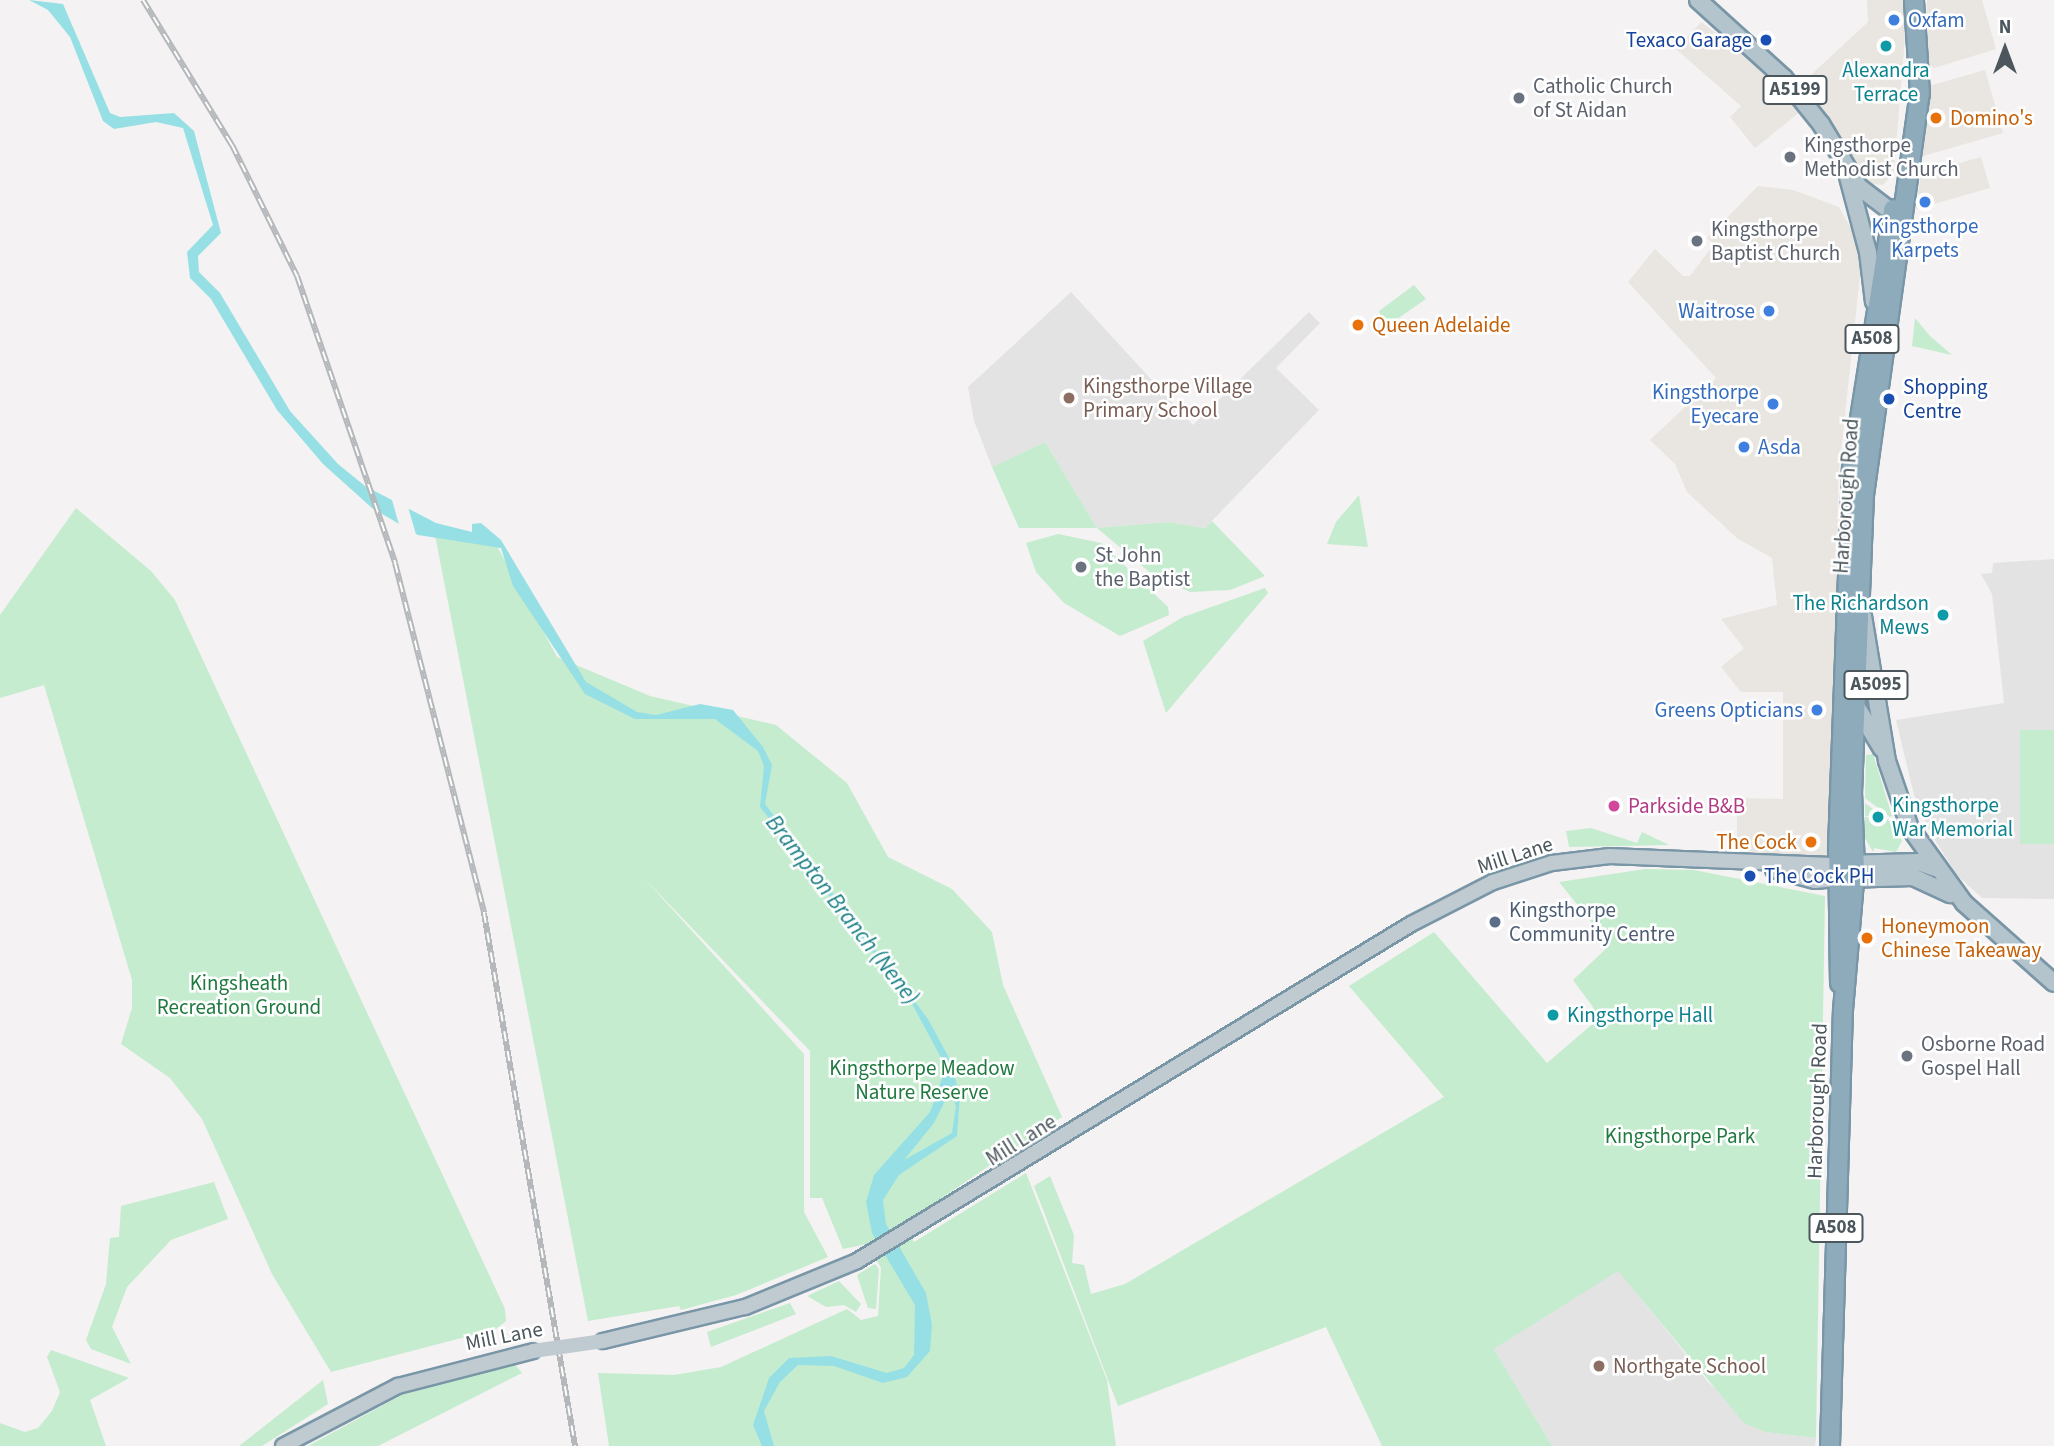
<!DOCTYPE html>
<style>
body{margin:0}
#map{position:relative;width:2054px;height:1446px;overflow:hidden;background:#f4f2f2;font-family:"Source Sans 3",sans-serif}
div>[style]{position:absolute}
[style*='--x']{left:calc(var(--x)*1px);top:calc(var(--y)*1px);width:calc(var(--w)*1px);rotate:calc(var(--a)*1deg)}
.commercial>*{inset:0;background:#e9e5e0}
.education>*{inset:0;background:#e4e3e3}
.green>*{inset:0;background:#c5ecce;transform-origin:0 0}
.water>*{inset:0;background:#96e0e5}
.pier>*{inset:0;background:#f4f2f2}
.roads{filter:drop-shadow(2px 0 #7996a7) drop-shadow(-2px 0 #7996a7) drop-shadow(0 2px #7996a7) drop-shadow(0 -2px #7996a7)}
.secondary>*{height:14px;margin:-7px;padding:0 7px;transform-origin:7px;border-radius:7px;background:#bfcad1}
.primary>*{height:16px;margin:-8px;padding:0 8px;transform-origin:8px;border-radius:8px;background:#b4c4cd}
.highway>*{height:18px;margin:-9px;padding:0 9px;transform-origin:9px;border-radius:9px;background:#8eabbb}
.rail>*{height:6px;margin-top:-3px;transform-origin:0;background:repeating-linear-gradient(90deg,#fff 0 10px,#b4b8bb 0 20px);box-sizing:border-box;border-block:2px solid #b4b8bb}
.secondary-bridge>*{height:14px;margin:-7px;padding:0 7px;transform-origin:7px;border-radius:7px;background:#bfcad1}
.dots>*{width:19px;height:19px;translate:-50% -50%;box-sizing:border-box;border:4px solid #fff;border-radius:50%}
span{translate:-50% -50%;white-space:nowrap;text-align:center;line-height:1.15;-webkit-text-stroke:5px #fff;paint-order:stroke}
.shield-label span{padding:2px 5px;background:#fff;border:2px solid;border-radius:5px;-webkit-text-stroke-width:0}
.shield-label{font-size:19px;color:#4b575d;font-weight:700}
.shop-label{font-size:21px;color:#366cbe}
.left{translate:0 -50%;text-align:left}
.right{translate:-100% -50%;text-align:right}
.transit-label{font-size:21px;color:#164399}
.culture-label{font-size:21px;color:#0d838f}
.worship-label{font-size:21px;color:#5b616d}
.food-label{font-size:21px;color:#c56008}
.education-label{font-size:21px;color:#785e54}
.street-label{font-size:21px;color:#4b575d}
.hotel-label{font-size:21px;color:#b23c85}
.service-label{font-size:21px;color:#4e5e75}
.park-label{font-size:21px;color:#207a40}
.water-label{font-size:23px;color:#187e84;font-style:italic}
.north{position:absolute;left:1970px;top:14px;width:70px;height:70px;-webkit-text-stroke:5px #fff;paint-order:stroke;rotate:0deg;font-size:19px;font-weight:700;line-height:28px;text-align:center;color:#4b575d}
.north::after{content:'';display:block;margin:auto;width:24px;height:32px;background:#4b575d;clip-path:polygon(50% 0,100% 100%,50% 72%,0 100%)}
</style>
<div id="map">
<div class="commercial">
<div style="clip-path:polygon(1867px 0,1908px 0,1894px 172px,1883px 185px,1863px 183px,1810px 90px,1812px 74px,1868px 22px)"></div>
<div style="clip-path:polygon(1927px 0,1982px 0,1996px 49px,1934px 68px,1926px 62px)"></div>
<div style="clip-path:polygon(1701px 22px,1746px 55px,1800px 112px,1755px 148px,1730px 117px,1741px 106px,1676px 49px)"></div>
<div style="clip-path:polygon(1985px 70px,2003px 133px,1920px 157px,1925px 87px)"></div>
<div style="clip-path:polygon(1981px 157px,1990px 188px,1916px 209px,1921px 174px)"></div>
<div style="clip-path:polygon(1758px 186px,1793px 190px,1839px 207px,1853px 232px,1861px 266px,1838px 479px,1840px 624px,1831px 853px,1826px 859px,1789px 859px,1746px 850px,1737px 843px,1737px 798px,1783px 799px,1783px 692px,1741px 692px,1721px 667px,1744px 648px,1721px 619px,1777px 605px,1772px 558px,1737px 538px,1687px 492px,1675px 464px,1650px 440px,1716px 378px,1628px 282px,1655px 249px,1683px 276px,1690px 276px,1714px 244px,1707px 238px)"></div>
</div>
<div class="education">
<div style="clip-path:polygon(1071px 292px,1193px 425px,1309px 312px,1320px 323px,1276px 368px,1319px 410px,1205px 528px,1168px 522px,1097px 528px,1045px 442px,992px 467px,974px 421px,968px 387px)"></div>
<div style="clip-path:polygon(2054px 559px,2054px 899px,1982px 898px,1957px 875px,1931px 834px,1914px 795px,1896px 720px,2004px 703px,1992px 594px,1981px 574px,1992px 573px,1993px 563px)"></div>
<div style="clip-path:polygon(1618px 1270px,1708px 1382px,1765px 1432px,1816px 1438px,1815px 1446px,1552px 1446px,1494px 1349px)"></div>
</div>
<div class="green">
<div style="clip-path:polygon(1414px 285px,1426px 299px,1384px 328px,1379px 311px)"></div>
<div style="clip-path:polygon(1915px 318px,1930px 336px,1952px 355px,1912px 346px)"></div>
<div style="clip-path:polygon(1045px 442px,1097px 528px,1168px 522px,1205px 528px,1212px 521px,1265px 576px,1230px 590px,1190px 592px,1153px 575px,1097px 528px,1019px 528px,992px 467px)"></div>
<div style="clip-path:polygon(1359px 495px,1368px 547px,1327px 544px,1336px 522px)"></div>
<div style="clip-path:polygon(76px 508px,151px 571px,175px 600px,505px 1309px,506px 1321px,496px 1329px,331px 1372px,272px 1274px,202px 1119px,170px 1078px,121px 1044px,132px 1008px,132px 980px,44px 685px,0 698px,0 615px)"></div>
<div style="clip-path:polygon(434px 530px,497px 546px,557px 657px,650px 696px,776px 725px,847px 783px,888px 857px,952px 889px,992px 932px,1003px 985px,1062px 1117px,903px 1224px,914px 1242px,1026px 1173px,1107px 1380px,1116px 1446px,609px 1446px,598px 1373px,674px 1375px,721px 1367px,847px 1309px,861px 1320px,878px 1316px,881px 1268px,867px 1244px,843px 1249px,822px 1198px,810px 1198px,810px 1051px,642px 876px,804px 1054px,804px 1212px,828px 1257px,736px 1295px,681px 1310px,679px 1306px,588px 1321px)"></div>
<div style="clip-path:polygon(1058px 534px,1101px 543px,1168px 607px,1169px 615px,1120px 636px,1064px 603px,1036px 572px,1026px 543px)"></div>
<div style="clip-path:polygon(1265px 588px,1268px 593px,1166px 713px,1143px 641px,1183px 617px)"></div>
<div style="left:2054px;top:730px;width:114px;height:34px;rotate:90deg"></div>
<div style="clip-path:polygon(1873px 754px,1892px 816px,1890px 817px,1865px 798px,1866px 755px)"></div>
<div style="clip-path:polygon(1865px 803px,1893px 824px,1902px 841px,1896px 852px,1874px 848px,1873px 852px,1865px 838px,1865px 817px,1875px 816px,1865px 816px)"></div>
<div style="clip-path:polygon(1591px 828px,1637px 843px,1642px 832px,1669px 845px,1569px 847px,1566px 831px)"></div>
<div style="clip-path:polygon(1645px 869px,1694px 870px,1825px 896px,1816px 1438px,1765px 1432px,1744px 1423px,1618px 1271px,1494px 1349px,1552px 1446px,1382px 1446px,1326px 1327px,1118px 1406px,1034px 1186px,1050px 1176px,1074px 1235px,1072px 1263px,1084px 1265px,1091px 1294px,1125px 1284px,1444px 1097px,1349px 986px,1434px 932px,1547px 1063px,1596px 1021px,1593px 1007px,1573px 980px,1610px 945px,1559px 882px)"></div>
<div style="clip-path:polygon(214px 1182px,228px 1219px,171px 1240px,127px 1287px,112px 1327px,131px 1364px,91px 1349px,86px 1340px,106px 1284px,110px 1238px,119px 1237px,121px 1206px)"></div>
<div style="clip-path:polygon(875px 1264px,879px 1269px,876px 1309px,868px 1308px,857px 1275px)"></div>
<div style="clip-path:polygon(839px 1281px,861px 1304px,856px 1312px,844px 1305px,826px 1307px,807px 1296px)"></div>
<div style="clip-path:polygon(790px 1303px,796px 1314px,711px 1347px,707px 1332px)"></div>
<div style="clip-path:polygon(51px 1350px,129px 1378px,90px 1400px,106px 1446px,0 1446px,0 1423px,25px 1432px,38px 1428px,52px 1411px,60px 1392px,47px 1357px)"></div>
<div style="clip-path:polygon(512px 1361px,522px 1373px,378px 1446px,308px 1446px,402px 1395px)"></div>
<div style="clip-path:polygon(323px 1380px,328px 1404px,262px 1446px,239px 1446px)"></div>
</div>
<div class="water">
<div style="clip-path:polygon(evenodd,29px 0,63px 4px,110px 113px,120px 117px,174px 113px,194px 131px,221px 233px,198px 256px,199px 272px,220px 293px,290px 411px,338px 464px,365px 486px,436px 523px,472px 532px,472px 524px,481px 523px,501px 540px,586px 682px,637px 712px,656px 715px,700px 704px,733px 710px,763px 747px,772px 765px,765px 804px,928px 1019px,948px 1056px,960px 1094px,957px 1136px,899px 1175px,883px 1200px,886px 1224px,926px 1293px,932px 1325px,930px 1351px,907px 1377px,883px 1383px,834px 1366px,798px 1365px,780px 1382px,764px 1411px,774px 1446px,762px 1446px,753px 1425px,769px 1378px,789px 1358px,831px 1356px,887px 1373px,904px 1368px,914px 1355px,915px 1305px,872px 1233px,866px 1202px,874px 1175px,930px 1112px,946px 1067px,911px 1002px,760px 807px,764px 766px,758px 751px,715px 719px,635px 719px,585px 694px,513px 586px,501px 548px,418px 535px,372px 508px,323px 464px,277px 410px,211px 299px,190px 278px,187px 252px,213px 225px,183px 128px,156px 122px,114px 129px,103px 121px,70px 37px,48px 10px,29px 0,950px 1091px,956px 1106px,952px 1133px,904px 1160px,934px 1123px,950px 1091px)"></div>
</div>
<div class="pier">
<div style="clip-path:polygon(390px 493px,406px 500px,417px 538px,400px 528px)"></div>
</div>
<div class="roads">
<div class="secondary">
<div style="--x:1773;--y:870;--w:43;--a:14.7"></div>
<div style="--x:1815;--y:881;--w:22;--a:-5"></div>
<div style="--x:1837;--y:879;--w:11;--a:-52"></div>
<div style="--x:603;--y:1341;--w:146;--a:-13.5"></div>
<div style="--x:745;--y:1307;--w:121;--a:-22.3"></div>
<div style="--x:857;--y:1261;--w:648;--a:-31.31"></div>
<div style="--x:1411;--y:924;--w:92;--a:-27.1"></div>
<div style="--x:1493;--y:882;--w:62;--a:-17.9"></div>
<div style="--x:1552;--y:863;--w:58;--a:-6.9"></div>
<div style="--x:1610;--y:856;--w:227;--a:2.3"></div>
<div style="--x:283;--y:1446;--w:130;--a:-27.6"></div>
<div style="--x:398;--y:1386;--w:139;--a:-14.5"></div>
</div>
<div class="primary">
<div style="--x:1698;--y:0;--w:116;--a:42.2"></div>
<div style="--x:1784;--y:78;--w:59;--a:51.2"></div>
<div style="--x:1821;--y:124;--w:74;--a:58.9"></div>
<div style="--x:1859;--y:187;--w:51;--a:37.1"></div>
<div style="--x:1848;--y:177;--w:78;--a:75.1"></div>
<div style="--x:1868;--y:252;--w:50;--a:83.2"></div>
<div style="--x:1863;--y:616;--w:147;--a:80.6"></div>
<div style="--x:1887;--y:761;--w:71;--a:71.1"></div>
<div style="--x:1910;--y:828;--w:92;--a:54.2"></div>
<div style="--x:1964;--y:903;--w:120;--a:41.6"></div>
<div style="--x:1852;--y:699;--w:58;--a:59"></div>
<div style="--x:1844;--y:864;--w:74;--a:-1.5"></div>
<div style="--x:1918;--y:862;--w:18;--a:19"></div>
<div style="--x:1844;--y:879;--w:69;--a:-1.7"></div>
<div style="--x:1913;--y:877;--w:41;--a:24.7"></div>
</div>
<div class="highway">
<div style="--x:1840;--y:983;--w:135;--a:-90.8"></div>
<div style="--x:1838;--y:848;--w:379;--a:-87.9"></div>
<div style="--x:1852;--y:469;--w:263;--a:-81"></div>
<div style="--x:1830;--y:1446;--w:436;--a:-88.3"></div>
<div style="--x:1843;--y:1010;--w:141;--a:-85.1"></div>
<div style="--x:1855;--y:870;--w:77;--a:-92.2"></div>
<div style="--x:1852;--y:793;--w:298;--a:-87.7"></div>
<div style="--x:1864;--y:495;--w:405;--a:-82.1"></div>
<div style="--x:1920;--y:94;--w:94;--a:-93.7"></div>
</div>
</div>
<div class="rail">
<div style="--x:143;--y:0;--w:170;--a:58.5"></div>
<div style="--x:232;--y:145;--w:146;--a:63.6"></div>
<div style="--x:297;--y:276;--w:303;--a:71.1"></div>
<div style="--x:395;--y:563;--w:361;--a:75.7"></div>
<div style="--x:484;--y:913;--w:541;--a:80.31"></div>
</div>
<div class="secondary-bridge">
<div style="--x:533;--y:1351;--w:71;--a:-8.1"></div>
</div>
<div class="dots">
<div style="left:1894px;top:20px;background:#3f7fe0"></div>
<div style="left:1766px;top:40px;background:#1a4fb4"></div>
<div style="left:1886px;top:46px;background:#0f9aa8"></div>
<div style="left:1519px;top:98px;background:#6b7280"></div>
<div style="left:1936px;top:118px;background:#e8710a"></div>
<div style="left:1790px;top:157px;background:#6b7280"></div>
<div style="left:1925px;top:202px;background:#3f7fe0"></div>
<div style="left:1697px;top:241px;background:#6b7280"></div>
<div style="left:1769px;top:311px;background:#3f7fe0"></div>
<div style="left:1358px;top:325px;background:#e8710a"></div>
<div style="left:1069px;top:398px;background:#8d6e63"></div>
<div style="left:1889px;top:399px;background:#1a4fb4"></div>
<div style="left:1773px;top:404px;background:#3f7fe0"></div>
<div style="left:1744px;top:447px;background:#3f7fe0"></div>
<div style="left:1081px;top:567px;background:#6b7280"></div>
<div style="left:1943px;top:615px;background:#0f9aa8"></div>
<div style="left:1817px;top:710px;background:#3f7fe0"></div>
<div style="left:1614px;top:806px;background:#d1479c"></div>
<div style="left:1878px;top:817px;background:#0f9aa8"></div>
<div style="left:1811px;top:842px;background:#e8710a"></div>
<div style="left:1750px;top:876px;background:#1a4fb4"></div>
<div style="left:1495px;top:922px;background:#5c6f8a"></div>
<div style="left:1867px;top:938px;background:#e8710a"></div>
<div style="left:1553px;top:1015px;background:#0f9aa8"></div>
<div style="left:1907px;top:1056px;background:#6b7280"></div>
<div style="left:1599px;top:1366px;background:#8d6e63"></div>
</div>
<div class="shield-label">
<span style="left:1795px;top:90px">A5199</span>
<span style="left:1872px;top:339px">A508</span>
<span style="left:1876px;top:685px">A5095</span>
<span style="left:1836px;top:1228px">A508</span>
</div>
<div class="shop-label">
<span class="left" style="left:1908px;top:20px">Oxfam</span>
<span style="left:1925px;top:238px">Kingsthorpe<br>Karpets</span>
<span class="right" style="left:1755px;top:311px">Waitrose</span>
<span class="right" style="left:1759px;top:404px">Kingsthorpe<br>Eyecare</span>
<span class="left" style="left:1758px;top:447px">Asda</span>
<span class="right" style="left:1803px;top:710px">Greens Opticians</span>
</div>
<div class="transit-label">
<span class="right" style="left:1752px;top:40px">Texaco Garage</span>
<span class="left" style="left:1903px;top:399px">Shopping<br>Centre</span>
<span class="left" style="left:1764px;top:876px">The Cock PH</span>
</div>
<div class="culture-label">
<span style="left:1886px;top:82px">Alexandra<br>Terrace</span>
<span class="right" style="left:1929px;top:615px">The Richardson<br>Mews</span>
<span class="left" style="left:1892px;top:817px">Kingsthorpe<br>War Memorial</span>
<span class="left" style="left:1567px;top:1015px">Kingsthorpe Hall</span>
</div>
<div class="worship-label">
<span class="left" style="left:1533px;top:98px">Catholic Church<br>of St Aidan</span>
<span class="left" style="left:1804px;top:157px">Kingsthorpe<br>Methodist Church</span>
<span class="left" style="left:1711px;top:241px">Kingsthorpe<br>Baptist Church</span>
<span class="left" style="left:1095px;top:567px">St John<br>the Baptist</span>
<span class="left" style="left:1921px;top:1056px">Osborne Road<br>Gospel Hall</span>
</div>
<div class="food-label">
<span class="left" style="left:1950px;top:118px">Domino's</span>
<span class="left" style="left:1372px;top:325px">Queen Adelaide</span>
<span class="right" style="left:1797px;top:842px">The Cock</span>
<span class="left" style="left:1881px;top:938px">Honeymoon<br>Chinese Takeaway</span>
</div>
<div class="education-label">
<span class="left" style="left:1083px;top:398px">Kingsthorpe Village<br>Primary School</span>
<span class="left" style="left:1613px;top:1366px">Northgate School</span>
</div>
<div class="street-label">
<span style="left:1846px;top:496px;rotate:-86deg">Harborough Road</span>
<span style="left:1515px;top:855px;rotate:-18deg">Mill Lane</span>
<span style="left:1817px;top:1101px;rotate:-88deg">Harborough Road</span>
<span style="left:1021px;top:1140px;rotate:-32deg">Mill Lane</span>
<span style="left:504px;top:1336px;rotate:-11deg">Mill Lane</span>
</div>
<div class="hotel-label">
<span class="left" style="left:1628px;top:806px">Parkside B&amp;B</span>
</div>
<div class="service-label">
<span class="left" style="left:1509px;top:922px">Kingsthorpe<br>Community Centre</span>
</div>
<div class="park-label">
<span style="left:239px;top:995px">Kingsheath<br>Recreation Ground</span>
<span style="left:922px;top:1080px">Kingsthorpe Meadow<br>Nature Reserve</span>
<span style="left:1680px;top:1136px">Kingsthorpe Park</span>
</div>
<div class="water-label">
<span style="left:842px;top:910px;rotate:52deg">Brampton Branch (Nene)</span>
</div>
<div class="north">N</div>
</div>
